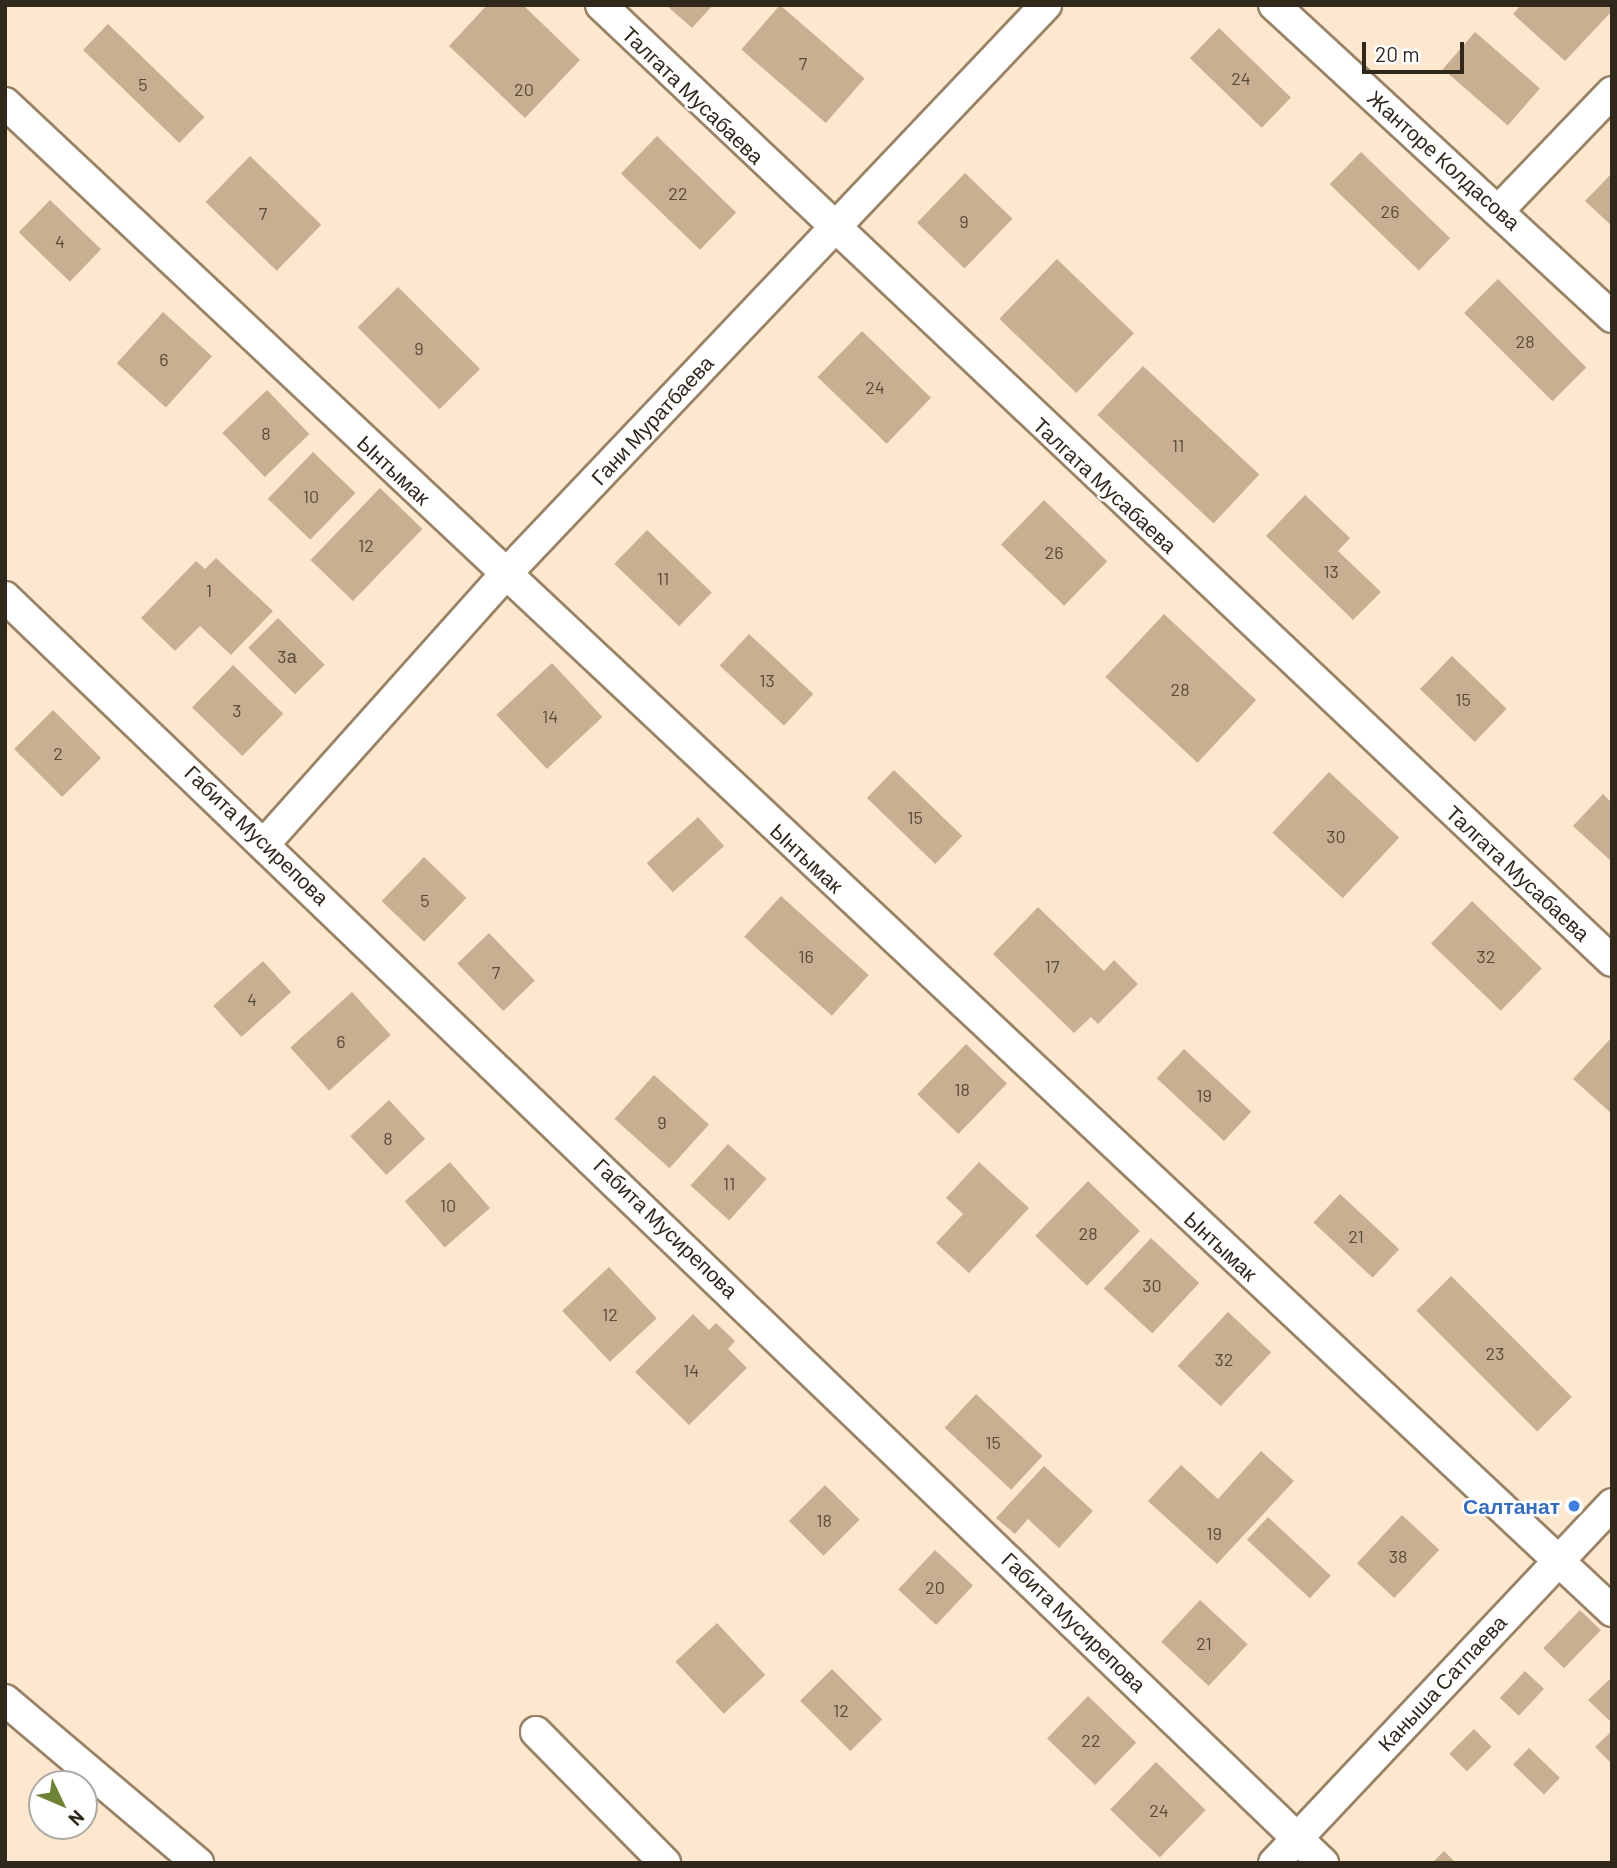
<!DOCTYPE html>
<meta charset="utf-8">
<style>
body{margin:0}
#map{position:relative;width:1617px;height:1868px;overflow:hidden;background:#fde8cf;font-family:Barlow,sans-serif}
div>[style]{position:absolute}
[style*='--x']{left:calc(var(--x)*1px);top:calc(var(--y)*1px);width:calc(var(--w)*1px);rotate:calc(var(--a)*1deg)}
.building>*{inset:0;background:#c8af91;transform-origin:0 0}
.roads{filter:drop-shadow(2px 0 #998265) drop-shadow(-2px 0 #998265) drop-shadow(0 2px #998265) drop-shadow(0 -2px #998265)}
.minor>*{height:30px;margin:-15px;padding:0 15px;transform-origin:15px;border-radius:15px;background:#fff}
.dots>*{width:19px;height:19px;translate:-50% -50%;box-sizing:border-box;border:4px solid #fff;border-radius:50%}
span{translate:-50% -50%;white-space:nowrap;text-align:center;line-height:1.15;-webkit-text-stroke:5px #fff;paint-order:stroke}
.number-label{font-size:18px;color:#574a39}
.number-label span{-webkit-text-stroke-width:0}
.street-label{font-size:21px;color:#31281c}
.shop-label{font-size:21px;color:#366cbe;font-weight:700}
.right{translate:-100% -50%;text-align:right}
.frame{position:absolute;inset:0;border:7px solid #31281c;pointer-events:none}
.north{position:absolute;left:28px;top:1770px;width:70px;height:70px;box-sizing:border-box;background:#fff;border:2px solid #ada9a4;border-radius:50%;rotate:134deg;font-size:19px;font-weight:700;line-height:28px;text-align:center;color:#31281c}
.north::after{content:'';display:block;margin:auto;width:24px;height:32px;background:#6e8334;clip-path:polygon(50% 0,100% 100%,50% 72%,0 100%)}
.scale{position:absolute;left:1362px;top:42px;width:102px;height:32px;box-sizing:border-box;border:4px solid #31281c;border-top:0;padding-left:9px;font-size:21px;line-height:24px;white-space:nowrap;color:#31281c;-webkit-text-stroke:5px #fff;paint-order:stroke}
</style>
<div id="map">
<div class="building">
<div style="clip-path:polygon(487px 5px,523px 5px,580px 60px,525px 118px,449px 46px)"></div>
<div style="clip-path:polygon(666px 5px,713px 5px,692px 28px)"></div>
<div style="left:780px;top:5px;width:112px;height:59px;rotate:41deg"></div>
<div style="clip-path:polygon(1521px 5px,1612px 5px,1612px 11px,1565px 61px,1513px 14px)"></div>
<div style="left:108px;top:24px;width:134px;height:36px;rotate:44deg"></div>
<div style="left:1219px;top:28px;width:100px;height:42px;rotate:44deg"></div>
<div style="left:1475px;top:32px;width:86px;height:49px;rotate:41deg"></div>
<div style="left:657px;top:136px;width:110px;height:52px;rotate:44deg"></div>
<div style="left:1361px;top:152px;width:124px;height:45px;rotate:44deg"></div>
<div style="left:250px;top:156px;width:99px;height:64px;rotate:44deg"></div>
<div style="left:965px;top:173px;width:66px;height:69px;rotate:44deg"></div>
<div style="clip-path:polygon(1612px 173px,1612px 226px,1585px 201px)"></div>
<div style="left:50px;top:200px;width:71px;height:45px;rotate:44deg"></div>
<div style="left:1057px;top:259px;width:107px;height:83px;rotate:44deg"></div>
<div style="left:1498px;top:279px;width:125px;height:48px;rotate:45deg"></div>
<div style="left:398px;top:287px;width:116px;height:57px;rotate:45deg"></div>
<div style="left:163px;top:312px;width:66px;height:69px;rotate:42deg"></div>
<div style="left:862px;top:331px;width:96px;height:64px;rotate:44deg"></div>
<div style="left:1143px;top:366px;width:159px;height:67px;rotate:43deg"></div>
<div style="left:267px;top:390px;width:61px;height:62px;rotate:46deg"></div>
<div style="left:313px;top:452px;width:59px;height:65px;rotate:44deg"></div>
<div style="left:380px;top:488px;width:59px;height:100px;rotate:44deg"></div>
<div style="clip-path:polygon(1305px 495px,1350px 538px,1338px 551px,1381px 592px,1353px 620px,1266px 536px)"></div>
<div style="left:1044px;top:500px;width:88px;height:62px;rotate:44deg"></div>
<div style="left:647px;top:530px;width:90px;height:47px;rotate:44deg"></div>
<div style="clip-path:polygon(216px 558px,273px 611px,231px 655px,200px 626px,175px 651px,141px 618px,196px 561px,205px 569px)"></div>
<div style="left:1164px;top:614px;width:126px;height:86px;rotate:43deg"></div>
<div style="left:278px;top:618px;width:66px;height:42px;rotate:45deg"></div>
<div style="left:749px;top:634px;width:88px;height:43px;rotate:43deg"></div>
<div style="left:1452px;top:656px;width:76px;height:46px;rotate:44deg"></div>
<div style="left:552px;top:663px;width:74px;height:76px;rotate:47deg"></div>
<div style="left:233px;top:665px;width:70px;height:59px;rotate:44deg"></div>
<div style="left:53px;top:710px;width:68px;height:55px;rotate:45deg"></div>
<div style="left:894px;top:770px;width:95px;height:39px;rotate:44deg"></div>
<div style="left:1329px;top:772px;width:96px;height:83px;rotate:43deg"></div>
<div style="clip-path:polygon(1603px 794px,1612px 803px,1612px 862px,1573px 826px)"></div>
<div style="left:698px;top:817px;width:39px;height:69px;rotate:48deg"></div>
<div style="left:424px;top:857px;width:59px;height:61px;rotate:44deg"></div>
<div style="left:781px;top:896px;width:118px;height:55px;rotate:42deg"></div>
<div style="left:1472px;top:901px;width:97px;height:59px;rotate:44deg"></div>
<div style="clip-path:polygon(1038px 907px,1104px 971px,1114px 960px,1138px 984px,1098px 1024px,1091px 1017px,1074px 1033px,993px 954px)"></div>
<div style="left:489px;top:933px;width:66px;height:44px;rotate:46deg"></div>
<div style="left:263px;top:961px;width:42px;height:67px;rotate:48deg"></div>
<div style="left:352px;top:992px;width:58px;height:83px;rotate:48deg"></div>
<div style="clip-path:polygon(1612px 1037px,1612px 1114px,1573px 1079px)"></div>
<div style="left:966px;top:1044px;width:57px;height:70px;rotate:44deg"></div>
<div style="left:1184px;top:1049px;width:92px;height:40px;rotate:43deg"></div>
<div style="left:654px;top:1075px;width:74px;height:59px;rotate:42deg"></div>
<div style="left:389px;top:1100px;width:53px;height:53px;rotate:47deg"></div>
<div style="left:728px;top:1144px;width:52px;height:56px;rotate:42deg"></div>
<div style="left:450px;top:1162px;width:61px;height:60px;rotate:49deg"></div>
<div style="clip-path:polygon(979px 1162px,1029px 1208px,969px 1273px,936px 1243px,963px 1214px,946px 1198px)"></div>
<div style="left:1088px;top:1181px;width:72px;height:76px;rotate:44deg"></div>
<div style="left:1340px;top:1194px;width:81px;height:39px;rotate:43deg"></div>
<div style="left:1151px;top:1238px;width:66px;height:69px;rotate:43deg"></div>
<div style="left:609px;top:1267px;width:70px;height:64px;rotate:47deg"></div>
<div style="left:1451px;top:1276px;width:171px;height:49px;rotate:45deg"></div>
<div style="left:1228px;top:1312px;width:59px;height:74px;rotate:43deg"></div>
<div style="clip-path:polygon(693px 1314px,709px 1330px,716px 1323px,735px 1341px,728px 1349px,747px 1368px,689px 1425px,635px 1372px)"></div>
<div style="left:976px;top:1394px;width:91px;height:46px;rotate:43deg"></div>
<div style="clip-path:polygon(1261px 1451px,1294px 1481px,1217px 1564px,1148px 1501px,1181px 1465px,1218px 1499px)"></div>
<div style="clip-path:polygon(1044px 1466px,1093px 1511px,1059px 1548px,1028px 1519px,1015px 1534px,996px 1518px)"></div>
<div style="left:825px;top:1485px;width:49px;height:51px;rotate:45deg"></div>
<div style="left:1402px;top:1515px;width:51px;height:66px;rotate:43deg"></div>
<div style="left:1268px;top:1517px;width:86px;height:31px;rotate:43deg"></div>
<div style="left:935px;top:1550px;width:52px;height:54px;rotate:43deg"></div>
<div style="left:1200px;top:1600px;width:65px;height:57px;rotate:43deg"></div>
<div style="left:1580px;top:1610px;width:29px;height:53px;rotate:44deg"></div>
<div style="left:717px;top:1623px;width:71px;height:57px;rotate:47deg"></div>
<div style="left:832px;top:1669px;width:71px;height:45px;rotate:45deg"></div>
<div style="left:1525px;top:1671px;width:26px;height:37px;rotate:43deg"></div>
<div style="clip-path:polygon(1612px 1677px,1612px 1723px,1588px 1700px)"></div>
<div style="left:1088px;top:1696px;width:67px;height:59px;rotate:44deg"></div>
<div style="left:1474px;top:1729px;width:25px;height:35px;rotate:45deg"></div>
<div style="clip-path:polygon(1612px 1731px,1612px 1764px,1595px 1747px)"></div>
<div style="left:1529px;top:1748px;width:43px;height:23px;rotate:44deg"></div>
<div style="left:1156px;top:1762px;width:69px;height:66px;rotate:44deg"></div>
<div style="clip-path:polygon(1444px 1851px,1456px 1863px,1432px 1863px)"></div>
</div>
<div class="roads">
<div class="minor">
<div style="--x:601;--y:5;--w:1391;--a:43.4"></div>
<div style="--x:1274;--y:5;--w:460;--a:42.7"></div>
<div style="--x:5;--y:103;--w:2204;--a:43.18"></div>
<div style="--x:1499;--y:210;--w:163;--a:-46.2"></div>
<div style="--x:5;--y:597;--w:1828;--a:43.85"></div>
<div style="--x:266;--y:842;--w:358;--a:-48.2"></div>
<div style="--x:505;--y:575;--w:786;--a:-46.5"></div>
<div style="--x:5;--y:1700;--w:253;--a:40.2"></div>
<div style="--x:536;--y:1732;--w:184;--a:45.4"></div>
<div style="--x:1274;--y:1863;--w:493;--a:-46.7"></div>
</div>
</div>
<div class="dots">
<div style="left:1574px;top:1506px;background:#3f7fe0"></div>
</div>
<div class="number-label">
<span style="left:803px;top:63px">7</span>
<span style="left:1241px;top:78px">24</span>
<span style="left:143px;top:84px">5</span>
<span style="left:524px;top:89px">20</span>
<span style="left:678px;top:193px">22</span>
<span style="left:1390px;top:211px">26</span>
<span style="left:263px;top:213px">7</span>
<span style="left:964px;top:221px">9</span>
<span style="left:60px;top:241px">4</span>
<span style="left:1525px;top:341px">28</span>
<span style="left:419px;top:348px">9</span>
<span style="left:164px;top:359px">6</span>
<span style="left:875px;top:387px">24</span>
<span style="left:266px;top:433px">8</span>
<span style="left:1178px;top:445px">11</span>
<span style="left:311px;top:496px">10</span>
<span style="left:366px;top:545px">12</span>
<span style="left:1054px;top:552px">26</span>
<span style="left:1331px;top:571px">13</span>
<span style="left:663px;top:578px">11</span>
<span style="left:209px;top:590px">1</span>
<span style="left:287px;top:656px">3а</span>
<span style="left:767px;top:680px">13</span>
<span style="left:1180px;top:689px">28</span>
<span style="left:1463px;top:699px">15</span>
<span style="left:237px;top:710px">3</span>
<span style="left:550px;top:716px">14</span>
<span style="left:58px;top:753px">2</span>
<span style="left:915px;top:817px">15</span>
<span style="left:1336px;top:836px">30</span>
<span style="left:425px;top:900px">5</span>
<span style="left:806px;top:956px">16</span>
<span style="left:1486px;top:956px">32</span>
<span style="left:1052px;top:966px">17</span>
<span style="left:496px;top:972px">7</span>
<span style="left:252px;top:999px">4</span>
<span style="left:341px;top:1041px">6</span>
<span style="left:962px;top:1089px">18</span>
<span style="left:1204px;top:1095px">19</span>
<span style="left:662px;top:1122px">9</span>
<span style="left:388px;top:1138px">8</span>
<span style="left:729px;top:1183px">11</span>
<span style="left:448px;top:1205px">10</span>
<span style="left:1088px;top:1233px">28</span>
<span style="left:1356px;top:1236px">21</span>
<span style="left:1152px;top:1285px">30</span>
<span style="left:610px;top:1314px">12</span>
<span style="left:1495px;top:1353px">23</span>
<span style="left:1224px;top:1359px">32</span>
<span style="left:691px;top:1370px">14</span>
<span style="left:993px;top:1442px">15</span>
<span style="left:824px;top:1520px">18</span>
<span style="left:1214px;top:1533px">19</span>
<span style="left:1398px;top:1556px">38</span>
<span style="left:935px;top:1587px">20</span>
<span style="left:1204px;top:1643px">21</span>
<span style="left:841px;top:1710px">12</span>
<span style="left:1091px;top:1740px">22</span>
<span style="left:1159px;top:1810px">24</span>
</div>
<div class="street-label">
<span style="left:693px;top:95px;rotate:44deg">Талгата Мусабаева</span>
<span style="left:1444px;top:160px;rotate:42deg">Жанторе Колдасова</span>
<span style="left:652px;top:420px;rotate:-47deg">Гани Муратбаева</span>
<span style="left:394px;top:470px;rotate:43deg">Ынтымак</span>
<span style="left:1105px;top:485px;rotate:43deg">Талгата Мусабаева</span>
<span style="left:257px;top:835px;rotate:44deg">Габита Мусирепова</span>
<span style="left:807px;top:858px;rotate:43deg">Ынтымак</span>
<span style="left:1518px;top:873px;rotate:43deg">Талгата Мусабаева</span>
<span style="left:666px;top:1228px;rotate:44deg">Габита Мусирепова</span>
<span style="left:1221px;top:1246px;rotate:43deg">Ынтымак</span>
<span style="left:1074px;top:1622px;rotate:44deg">Габита Мусирепова</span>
<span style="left:1442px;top:1683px;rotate:-47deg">Каныша Сатпаева</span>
</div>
<div class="shop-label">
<span class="right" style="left:1560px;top:1506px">Салтанат</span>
</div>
<div class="frame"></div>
<div class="north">N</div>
<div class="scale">20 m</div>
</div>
